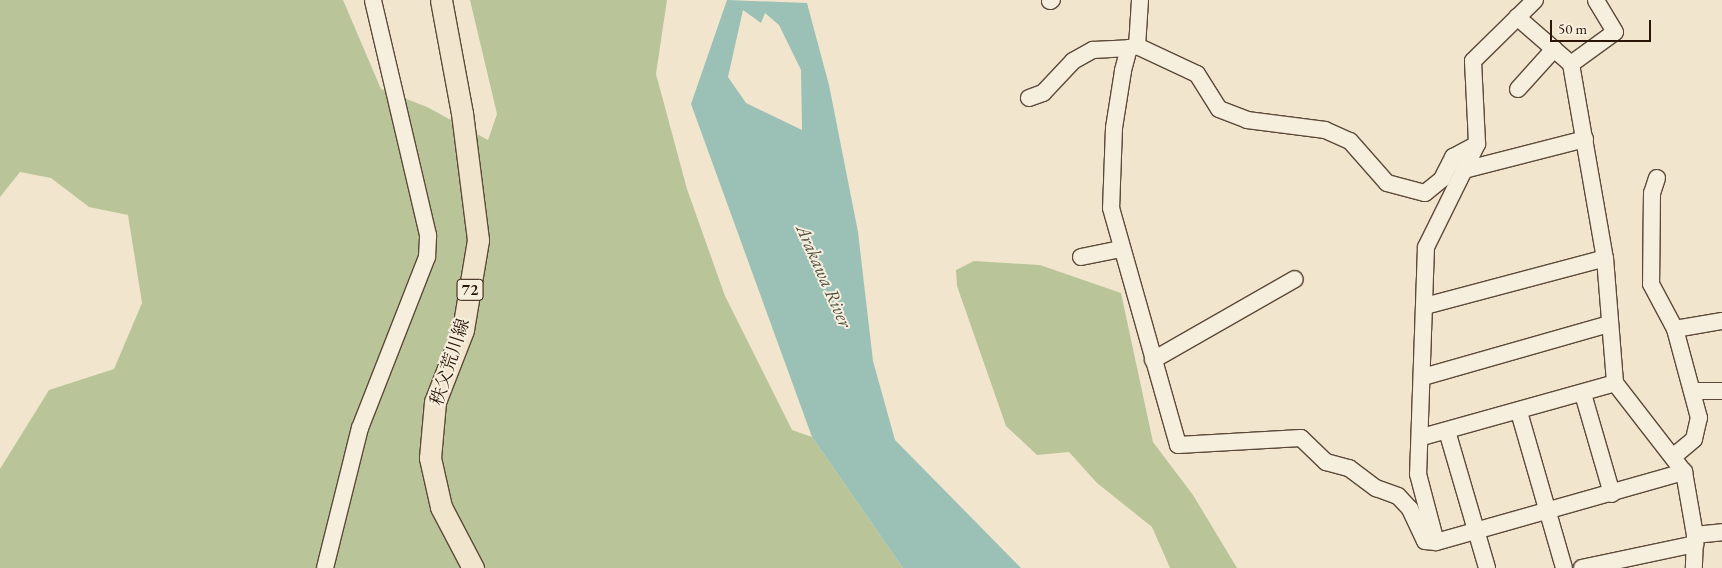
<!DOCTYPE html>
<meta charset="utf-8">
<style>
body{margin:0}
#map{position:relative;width:1722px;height:568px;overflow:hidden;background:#f1e6cd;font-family:"EB Garamond","Noto Serif JP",serif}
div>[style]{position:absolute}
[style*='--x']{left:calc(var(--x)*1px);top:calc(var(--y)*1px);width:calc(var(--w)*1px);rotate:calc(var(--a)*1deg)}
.green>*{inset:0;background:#b9c598}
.water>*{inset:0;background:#9bc0b6}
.roads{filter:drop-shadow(1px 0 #5c4938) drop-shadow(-1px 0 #5c4938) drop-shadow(0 1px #5c4938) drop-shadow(0 -1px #5c4938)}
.minor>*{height:16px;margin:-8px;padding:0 8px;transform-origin:8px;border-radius:8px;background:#f6efde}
.major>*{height:21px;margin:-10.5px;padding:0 10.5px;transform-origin:10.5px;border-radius:10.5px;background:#f1e6cd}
span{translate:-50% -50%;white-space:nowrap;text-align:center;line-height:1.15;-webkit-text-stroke:4px #f6efde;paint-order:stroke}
.shield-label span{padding:1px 4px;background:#f6efde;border:1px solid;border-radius:4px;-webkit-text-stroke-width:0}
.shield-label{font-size:16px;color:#2b1506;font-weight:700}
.street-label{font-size:18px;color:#2b1506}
.water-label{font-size:19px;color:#525144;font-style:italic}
.scale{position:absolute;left:1550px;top:20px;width:101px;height:22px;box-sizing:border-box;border:2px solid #2b1506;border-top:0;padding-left:6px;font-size:15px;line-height:18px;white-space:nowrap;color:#2b1506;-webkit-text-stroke:4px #f6efde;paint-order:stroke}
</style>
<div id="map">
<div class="green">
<div style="clip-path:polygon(0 0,343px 0,381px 89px,427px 107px,488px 140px,497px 114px,470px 0,667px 0,656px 74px,687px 189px,725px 296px,792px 430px,812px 437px,903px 568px,0 568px,0 469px,49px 390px,114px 369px,142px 303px,128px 215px,89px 207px,51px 178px,20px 172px,0 197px)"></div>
<div style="clip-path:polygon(974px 261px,1040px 265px,1121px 293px,1153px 442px,1193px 495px,1237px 568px,1170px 568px,1152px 527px,1097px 483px,1069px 452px,1037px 455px,1006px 426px,957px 286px,956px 270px)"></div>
</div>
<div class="water">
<div style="clip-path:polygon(evenodd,727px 0,807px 3px,829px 85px,858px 232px,873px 361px,895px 440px,1021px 568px,903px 568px,812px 437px,691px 104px,727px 0,743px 10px,761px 23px,765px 13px,779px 25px,801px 70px,802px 130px,746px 103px,728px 77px,743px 10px)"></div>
</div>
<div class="roads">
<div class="minor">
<div style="--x:1140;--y:0;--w:46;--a:93.7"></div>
<div style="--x:1137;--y:46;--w:66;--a:25"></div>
<div style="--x:1197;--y:74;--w:41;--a:57.8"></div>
<div style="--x:1219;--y:109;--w:30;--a:21"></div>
<div style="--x:1247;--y:120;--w:79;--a:7.3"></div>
<div style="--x:1325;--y:130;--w:27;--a:24"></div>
<div style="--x:1350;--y:141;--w:56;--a:48.6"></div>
<div style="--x:1387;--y:183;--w:39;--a:15"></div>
<div style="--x:1425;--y:193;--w:22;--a:-39"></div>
<div style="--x:1442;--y:179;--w:25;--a:-63"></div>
<div style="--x:1453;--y:157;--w:27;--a:-28"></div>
<div style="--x:1535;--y:0;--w:87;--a:135.5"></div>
<div style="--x:1473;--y:61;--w:83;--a:87.2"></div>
<div style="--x:1477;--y:144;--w:115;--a:116.3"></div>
<div style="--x:1426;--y:247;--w:227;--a:92"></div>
<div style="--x:1418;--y:474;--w:70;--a:75.2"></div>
<div style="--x:1436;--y:542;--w:258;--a:-15.8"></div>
<div style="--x:1050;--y:1;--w:2;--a:-27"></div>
<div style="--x:1517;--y:17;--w:72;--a:41"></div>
<div style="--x:1571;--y:64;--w:197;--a:80.1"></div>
<div style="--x:1605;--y:258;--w:125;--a:85.4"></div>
<div style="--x:1615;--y:383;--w:113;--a:52.2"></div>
<div style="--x:1684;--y:472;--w:64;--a:80.1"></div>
<div style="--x:1695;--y:535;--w:33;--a:92"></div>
<div style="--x:1137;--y:46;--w:8;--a:166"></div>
<div style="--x:1129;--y:48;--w:24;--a:105"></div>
<div style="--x:1123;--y:71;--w:58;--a:99"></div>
<div style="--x:1114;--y:128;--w:80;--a:92.1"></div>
<div style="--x:1111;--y:208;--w:246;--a:74.2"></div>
<div style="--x:1178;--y:445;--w:123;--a:-3.3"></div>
<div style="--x:1301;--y:438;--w:35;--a:44"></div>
<div style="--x:1326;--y:462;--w:24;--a:15"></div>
<div style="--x:1349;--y:468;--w:34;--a:37"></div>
<div style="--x:1376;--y:488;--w:23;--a:20"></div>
<div style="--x:1398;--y:496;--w:18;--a:47"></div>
<div style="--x:1410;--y:509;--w:35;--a:65"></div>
<div style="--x:1425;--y:541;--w:11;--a:5"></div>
<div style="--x:1571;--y:64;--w:54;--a:-36"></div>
<div style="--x:1615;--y:32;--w:37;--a:-121"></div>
<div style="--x:1518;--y:89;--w:54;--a:-48"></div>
<div style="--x:1029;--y:98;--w:15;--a:-20"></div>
<div style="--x:1043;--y:93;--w:44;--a:-46.8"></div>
<div style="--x:1073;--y:61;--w:23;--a:-29"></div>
<div style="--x:1093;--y:50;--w:36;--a:-3"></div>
<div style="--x:1464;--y:170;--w:125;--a:-14.4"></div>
<div style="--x:1657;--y:178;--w:16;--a:108"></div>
<div style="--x:1652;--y:193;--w:91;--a:90.6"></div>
<div style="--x:1651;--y:284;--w:51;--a:61.9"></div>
<div style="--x:1081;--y:257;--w:41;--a:-11.3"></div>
<div style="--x:1425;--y:306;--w:186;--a:-14.9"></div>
<div style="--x:1153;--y:360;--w:163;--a:-29.7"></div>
<div style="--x:1423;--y:377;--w:193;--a:-15.9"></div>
<div style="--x:1694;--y:391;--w:28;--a:0"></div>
<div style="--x:1583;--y:394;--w:104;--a:73.8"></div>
<div style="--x:1519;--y:412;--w:162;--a:73.9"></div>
<div style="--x:1447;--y:431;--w:143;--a:73.7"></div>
<div style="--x:1422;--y:437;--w:200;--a:-15.6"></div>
<div style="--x:1674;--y:456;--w:26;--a:-40"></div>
<div style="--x:1694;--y:439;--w:22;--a:-77"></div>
<div style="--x:1699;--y:418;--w:92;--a:-105.1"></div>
<div style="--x:1675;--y:329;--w:48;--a:-9.7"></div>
<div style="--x:1695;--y:535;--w:27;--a:-6"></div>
<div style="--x:325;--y:568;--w:144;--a:-76"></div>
<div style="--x:360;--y:428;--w:184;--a:-68.6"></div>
<div style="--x:427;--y:257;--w:22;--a:-87"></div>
<div style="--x:428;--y:235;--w:241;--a:-103.2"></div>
<div style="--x:1582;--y:568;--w:116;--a:-12"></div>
</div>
<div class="major">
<div style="--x:441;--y:0;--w:115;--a:79.5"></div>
<div style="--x:462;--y:113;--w:128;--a:82.8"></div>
<div style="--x:478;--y:240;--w:91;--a:99.5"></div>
<div style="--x:463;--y:330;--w:77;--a:111.3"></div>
<div style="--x:435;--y:402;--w:56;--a:95.1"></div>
<div style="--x:430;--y:458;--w:50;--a:77.3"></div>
<div style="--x:441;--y:507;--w:69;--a:62.3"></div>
</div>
</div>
<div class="shield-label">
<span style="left:470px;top:290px">72</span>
</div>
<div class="street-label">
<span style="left:450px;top:362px;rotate:-72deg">秩父荒川線</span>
</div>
<div class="water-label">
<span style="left:824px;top:276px;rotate:66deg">Arakawa River</span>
</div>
<div class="scale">50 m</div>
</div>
